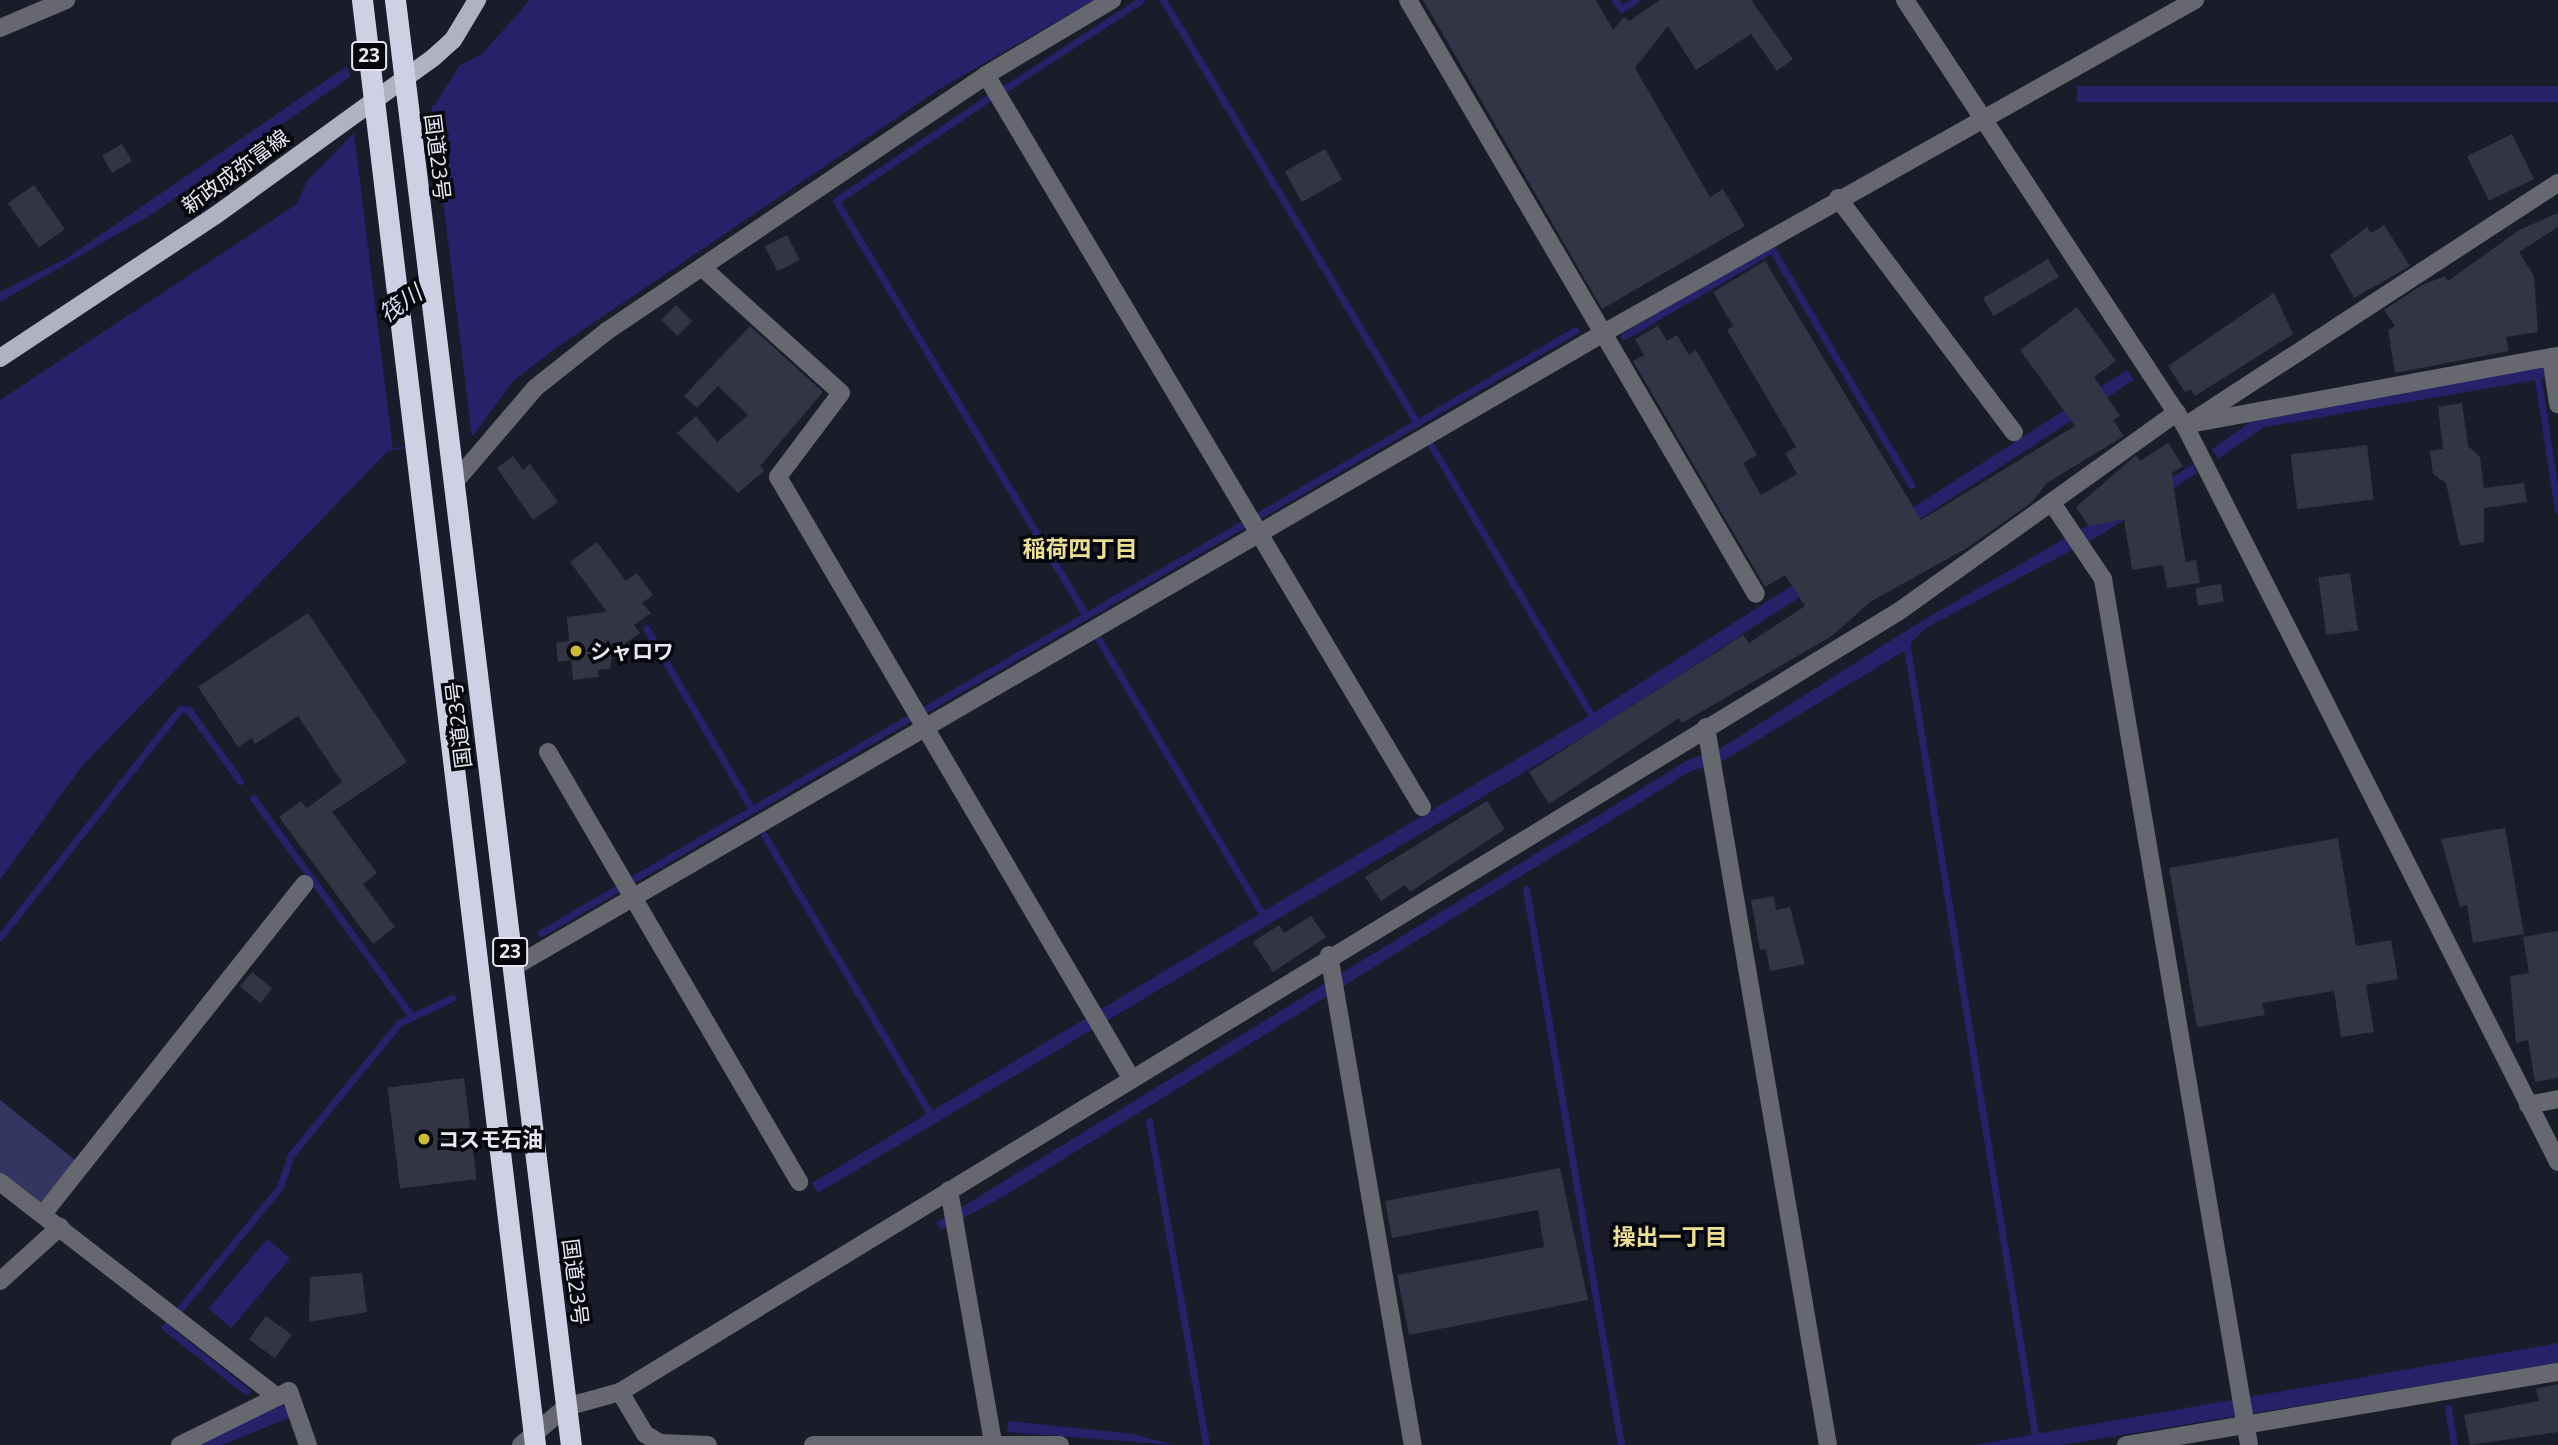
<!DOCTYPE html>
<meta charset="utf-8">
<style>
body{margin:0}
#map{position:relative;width:2558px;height:1445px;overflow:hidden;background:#1a1c2a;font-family:"Open Sans","Noto Sans JP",sans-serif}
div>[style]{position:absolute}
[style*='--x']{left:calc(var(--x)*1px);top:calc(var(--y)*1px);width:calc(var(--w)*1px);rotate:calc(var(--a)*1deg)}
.green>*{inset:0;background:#343662}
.water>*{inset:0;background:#27216a;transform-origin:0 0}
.pier>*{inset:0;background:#1a1c2a;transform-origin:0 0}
.stream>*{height:7px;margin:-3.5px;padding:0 3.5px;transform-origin:3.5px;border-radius:3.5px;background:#27216a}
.building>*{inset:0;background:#333444;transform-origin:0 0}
.minor>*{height:18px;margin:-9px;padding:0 9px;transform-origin:9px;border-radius:9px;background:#66676f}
.major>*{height:18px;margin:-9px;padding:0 9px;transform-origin:9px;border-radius:9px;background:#b0b2c2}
.highway>*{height:21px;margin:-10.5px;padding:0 10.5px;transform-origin:10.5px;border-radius:10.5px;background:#ced0e4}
.dots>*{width:19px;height:19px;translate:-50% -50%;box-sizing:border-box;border:4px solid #06070d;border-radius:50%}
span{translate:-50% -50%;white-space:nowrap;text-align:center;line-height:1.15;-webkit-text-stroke:7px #06070d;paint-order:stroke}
.shield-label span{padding:2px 5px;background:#06070d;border:2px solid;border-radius:5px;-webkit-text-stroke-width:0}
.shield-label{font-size:19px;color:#e7e8f2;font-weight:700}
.street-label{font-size:21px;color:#e7e8f2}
.poi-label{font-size:21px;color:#e7e8f2;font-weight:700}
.left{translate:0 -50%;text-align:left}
.water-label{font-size:23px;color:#d9dcf2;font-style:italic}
.neighbourhood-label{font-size:23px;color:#ecdf91;font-weight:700}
</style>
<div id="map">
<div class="green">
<div style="clip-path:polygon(0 1100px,75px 1160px,39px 1204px,0 1174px)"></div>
</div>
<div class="water">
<div style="clip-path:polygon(530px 0,1094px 0,938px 90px,553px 350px,511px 383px,474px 435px,388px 451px,82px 766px,0 880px,0 400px,297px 204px,307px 181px,354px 133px,435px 105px,460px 65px,482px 54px)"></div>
<div style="clip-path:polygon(347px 66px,350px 77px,152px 214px,0 302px,0 292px,65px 259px)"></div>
<div style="left:2558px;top:86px;width:16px;height:481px;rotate:90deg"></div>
<div style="clip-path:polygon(2558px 364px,2558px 376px,2264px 427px,2218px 459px,2212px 449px,2255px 419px)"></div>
<div style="clip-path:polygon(2127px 370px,2134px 380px,1598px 728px,818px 1193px,812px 1183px,1592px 714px)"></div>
<div style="clip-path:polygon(2194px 464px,2197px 473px,2102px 534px,1924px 629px,1904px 651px,1723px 761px,1691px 771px,1004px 1196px,941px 1230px,936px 1223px,1688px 760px,1721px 748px,1920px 622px)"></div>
<div style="left:267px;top:1239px;width:30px;height:91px;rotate:40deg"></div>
<div style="clip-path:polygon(2558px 1343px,2558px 1363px,2061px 1445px,1974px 1445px)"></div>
<div style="clip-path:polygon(283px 1405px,291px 1417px,222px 1445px,191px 1445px)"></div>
<div style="clip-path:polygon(1008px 1421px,1133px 1434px,1174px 1445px,1007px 1432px)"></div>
</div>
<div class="pier">
<div style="left:431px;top:103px;width:338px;height:80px;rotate:83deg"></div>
</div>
<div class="stream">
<div style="--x:1163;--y:0;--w:490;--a:59"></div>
<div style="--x:1615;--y:0;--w:11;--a:56"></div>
<div style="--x:1621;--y:9;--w:17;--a:-31"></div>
<div style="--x:1006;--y:88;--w:161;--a:-33.1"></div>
<div style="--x:987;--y:99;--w:182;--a:146"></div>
<div style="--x:836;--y:201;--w:479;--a:58.9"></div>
<div style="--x:1624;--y:336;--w:172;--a:-30.4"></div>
<div style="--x:1772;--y:249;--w:274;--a:59.5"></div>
<div style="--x:2537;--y:373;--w:139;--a:81.3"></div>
<div style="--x:1431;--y:445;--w:321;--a:59.3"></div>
<div style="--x:1259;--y:515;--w:366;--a:-30.3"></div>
<div style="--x:646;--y:628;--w:204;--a:59.7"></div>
<div style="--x:1099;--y:640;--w:317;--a:59.2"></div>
<div style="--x:1906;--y:641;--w:804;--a:80.77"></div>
<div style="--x:927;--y:708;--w:368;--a:-30.2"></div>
<div style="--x:253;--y:798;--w:271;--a:54"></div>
<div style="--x:764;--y:835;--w:330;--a:59.2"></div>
<div style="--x:635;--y:878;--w:317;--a:-30.3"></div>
<div style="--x:1526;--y:889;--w:564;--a:80.3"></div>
<div style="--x:541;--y:933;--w:89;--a:-30.3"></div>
<div style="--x:0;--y:937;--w:290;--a:-51.7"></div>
<div style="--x:180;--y:709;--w:8;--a:0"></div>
<div style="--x:188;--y:709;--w:89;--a:54.2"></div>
<div style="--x:1149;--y:1121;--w:329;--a:80"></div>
<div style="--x:246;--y:1391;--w:103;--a:-141.7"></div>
<div style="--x:165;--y:1327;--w:181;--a:-50.6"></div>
<div style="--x:280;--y:1187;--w:34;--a:-71"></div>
<div style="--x:291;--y:1155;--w:171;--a:-50.7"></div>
<div style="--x:399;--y:1023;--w:59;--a:-25.3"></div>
<div style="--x:2448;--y:1408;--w:37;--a:81"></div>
</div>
<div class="building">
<div style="clip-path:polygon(1423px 0,1596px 0,1613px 30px,1624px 17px,1629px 21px,1660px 0,1751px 0,1793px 59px,1777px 71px,1751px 34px,1696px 70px,1668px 26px,1635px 68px,1710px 197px,1723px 189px,1745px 226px,1602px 309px)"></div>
<div style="left:2512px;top:134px;width:50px;height:50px;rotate:64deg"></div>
<div style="left:122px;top:144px;width:20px;height:23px;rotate:60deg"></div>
<div style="left:1325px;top:149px;width:35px;height:46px;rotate:61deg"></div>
<div style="left:34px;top:185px;width:54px;height:32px;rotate:55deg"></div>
<div style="clip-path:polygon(2558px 213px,2558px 227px,2519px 252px,2534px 276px,2538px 332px,2506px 337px,2509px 351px,2395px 373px,2388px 330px,2395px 326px,2384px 310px,2422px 285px,2445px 276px,2448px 281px,2519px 230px)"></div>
<div style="clip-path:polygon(2384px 225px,2410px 266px,2354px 298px,2330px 255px,2367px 227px,2371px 233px)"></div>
<div style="left:787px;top:235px;width:28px;height:25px;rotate:63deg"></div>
<div style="left:2048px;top:259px;width:21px;height:76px;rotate:59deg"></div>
<div style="clip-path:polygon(1765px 261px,1921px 520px,2075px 426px,2020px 350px,2077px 307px,2116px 361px,2094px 377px,2120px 416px,2113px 420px,2124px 436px,2047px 483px,2031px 503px,1967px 548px,1870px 602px,1832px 636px,1682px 723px,1679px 718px,1549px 804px,1529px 772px,1743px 635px,1749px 643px,1805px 606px,1785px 575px,1765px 587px,1633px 361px,1644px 355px,1635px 339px,1658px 326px,1667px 341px,1677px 335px,1689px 355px,1696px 350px,1757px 455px,1743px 463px,1761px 495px,1797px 474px,1785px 453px,1796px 447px,1727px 330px,1733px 326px,1713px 292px)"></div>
<div style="clip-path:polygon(2274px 293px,2293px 334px,2195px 396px,2191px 389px,2185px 392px,2168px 366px)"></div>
<div style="left:676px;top:305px;width:23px;height:21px;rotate:45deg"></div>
<div style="clip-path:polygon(750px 326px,823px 392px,760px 466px,764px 471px,738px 493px,677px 433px,696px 416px,717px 442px,748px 415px,718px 386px,697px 408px,684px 396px)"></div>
<div style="clip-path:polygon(2462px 403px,2468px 446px,2480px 457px,2484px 488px,2524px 483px,2527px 502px,2484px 508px,2484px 542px,2460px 546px,2446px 483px,2433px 474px,2430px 451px,2443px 449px,2438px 407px)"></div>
<div style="clip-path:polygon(2168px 443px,2183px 466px,2172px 473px,2177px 510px,2186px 562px,2196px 560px,2200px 583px,2167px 588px,2163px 565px,2132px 570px,2124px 519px,2089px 526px,2076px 507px,2136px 455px,2140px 461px)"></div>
<div style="left:2367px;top:445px;width:55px;height:77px;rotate:83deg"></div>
<div style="clip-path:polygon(513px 456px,523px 470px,530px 464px,558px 502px,533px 520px,497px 468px)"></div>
<div style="clip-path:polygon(597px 542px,626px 581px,637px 573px,653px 595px,642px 603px,651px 613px,634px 625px,640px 633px,613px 652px,610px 669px,598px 670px,599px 677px,573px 680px,571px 660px,558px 662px,556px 643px,569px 641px,567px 617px,607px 612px,570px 562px)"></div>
<div style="left:2350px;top:573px;width:58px;height:32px;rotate:82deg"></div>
<div style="left:2221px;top:584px;width:18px;height:26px;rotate:81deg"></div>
<div style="clip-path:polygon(308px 613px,407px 762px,332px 812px,377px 873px,363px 884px,395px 927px,373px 944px,279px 817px,301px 801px,307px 808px,342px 782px,298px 716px,255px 744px,252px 738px,238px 747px,198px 687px)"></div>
<div style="clip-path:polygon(1487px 801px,1505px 829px,1410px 892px,1405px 885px,1381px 901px,1365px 877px)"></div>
<div style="clip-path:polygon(2505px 828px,2524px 934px,2473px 943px,2467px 905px,2460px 907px,2441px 839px)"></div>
<div style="clip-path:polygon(2338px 838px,2356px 946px,2391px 940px,2398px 979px,2366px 985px,2374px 1032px,2341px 1037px,2334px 991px,2262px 1003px,2265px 1015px,2197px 1027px,2169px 868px)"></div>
<div style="clip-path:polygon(1774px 896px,1776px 910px,1790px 907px,1805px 964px,1770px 971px,1766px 949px,1760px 950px,1751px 900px)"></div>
<div style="clip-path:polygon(1311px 916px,1326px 937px,1273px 972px,1253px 942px,1279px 925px,1284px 933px)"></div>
<div style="clip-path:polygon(2558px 931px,2558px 1078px,2535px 1082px,2528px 1040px,2516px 1043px,2510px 976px,2529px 973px,2523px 937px)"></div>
<div style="left:252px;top:972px;width:26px;height:19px;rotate:39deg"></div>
<div style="left:464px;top:1078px;width:102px;height:77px;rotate:83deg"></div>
<div style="clip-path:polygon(1560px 1168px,1588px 1300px,1409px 1335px,1397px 1275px,1544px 1247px,1538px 1210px,1392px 1238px,1385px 1201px)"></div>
<div style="clip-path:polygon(362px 1273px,367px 1312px,309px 1322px,310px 1277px)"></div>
<div style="left:266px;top:1316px;width:32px;height:29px;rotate:36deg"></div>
<div style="clip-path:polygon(2558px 1384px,2558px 1432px,2470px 1445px,2464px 1415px,2539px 1401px,2536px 1389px)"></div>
</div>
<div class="minor">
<div style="--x:1408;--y:0;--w:688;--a:59.64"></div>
<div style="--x:1905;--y:0;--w:510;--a:56.68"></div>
<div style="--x:2185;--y:426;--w:825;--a:63.12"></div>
<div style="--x:0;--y:28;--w:72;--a:-23"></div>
<div style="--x:986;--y:75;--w:852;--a:59.22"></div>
<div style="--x:1838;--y:198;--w:293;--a:53.1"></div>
<div style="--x:705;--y:270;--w:183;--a:42.1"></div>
<div style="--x:841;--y:393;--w:105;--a:126.9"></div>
<div style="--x:778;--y:477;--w:697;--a:59.57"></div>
<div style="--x:2551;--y:357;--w:48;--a:81.5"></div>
<div style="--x:2195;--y:423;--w:369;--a:-10.5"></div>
<div style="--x:2185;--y:426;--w:445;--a:-33.1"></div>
<div style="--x:454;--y:483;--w:125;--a:-49.5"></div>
<div style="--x:535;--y:388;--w:92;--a:-38.4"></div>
<div style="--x:607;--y:331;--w:457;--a:-34"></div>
<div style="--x:986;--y:75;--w:147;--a:-30.8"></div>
<div style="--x:2054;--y:506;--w:88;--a:56.1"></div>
<div style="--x:2103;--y:579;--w:878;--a:80.43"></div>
<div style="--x:1706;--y:727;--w:728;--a:80.36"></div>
<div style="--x:548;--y:752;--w:498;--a:59.7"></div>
<div style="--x:1329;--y:955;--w:497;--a:80.3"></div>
<div style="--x:512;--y:968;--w:1259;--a:-30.19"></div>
<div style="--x:1600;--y:335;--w:683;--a:-29.38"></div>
<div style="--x:2528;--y:1105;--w:31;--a:-11"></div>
<div style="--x:0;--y:1182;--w:351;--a:37.8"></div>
<div style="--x:277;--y:1397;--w:13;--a:-27"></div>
<div style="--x:289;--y:1391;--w:57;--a:70.6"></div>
<div style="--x:949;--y:1190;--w:256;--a:80.1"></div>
<div style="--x:43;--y:1214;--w:421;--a:-51.6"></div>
<div style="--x:0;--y:1281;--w:81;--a:-42"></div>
<div style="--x:620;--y:1392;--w:49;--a:59.2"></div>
<div style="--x:645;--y:1434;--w:17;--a:31"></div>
<div style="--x:660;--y:1443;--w:48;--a:2.4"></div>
<div style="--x:180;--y:1445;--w:108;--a:-26.3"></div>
<div style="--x:521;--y:1445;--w:59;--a:-40.2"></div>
<div style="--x:566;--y:1407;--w:56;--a:-15.5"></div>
<div style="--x:620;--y:1392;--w:1497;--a:-31.4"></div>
<div style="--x:1898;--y:612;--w:343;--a:-35.6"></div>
<div style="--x:813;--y:1445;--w:247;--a:0"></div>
<div style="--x:2126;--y:1445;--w:438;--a:-9.6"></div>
</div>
<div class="major">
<div style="--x:0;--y:358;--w:259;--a:-33.5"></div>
<div style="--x:216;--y:215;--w:269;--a:-35.9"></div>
<div style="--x:434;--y:57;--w:25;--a:-42"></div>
<div style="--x:453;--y:40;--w:47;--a:-59"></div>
</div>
<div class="highway">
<div style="--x:362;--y:0;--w:1455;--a:83.17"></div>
<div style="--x:395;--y:0;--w:1456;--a:83.06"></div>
</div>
<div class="dots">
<div style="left:576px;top:651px;background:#cdb938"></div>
<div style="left:424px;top:1139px;background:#cdb938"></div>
</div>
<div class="shield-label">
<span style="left:369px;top:56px">23</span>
<span style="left:510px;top:952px">23</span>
</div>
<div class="street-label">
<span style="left:438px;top:157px;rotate:83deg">国道23号</span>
<span style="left:235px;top:171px;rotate:-36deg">新政成弥富線</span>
<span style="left:458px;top:725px;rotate:-97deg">国道23号</span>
<span style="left:576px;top:1282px;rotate:83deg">国道23号</span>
</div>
<div class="poi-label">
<span class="left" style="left:590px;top:651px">シャロワ</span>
<span class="left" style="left:438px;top:1139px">コスモ石油</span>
</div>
<div class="water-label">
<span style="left:400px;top:303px;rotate:-35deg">筏川</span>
</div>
<div class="neighbourhood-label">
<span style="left:1080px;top:548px">稲荷四丁目</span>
<span style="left:1670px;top:1236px">操出一丁目</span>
</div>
</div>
